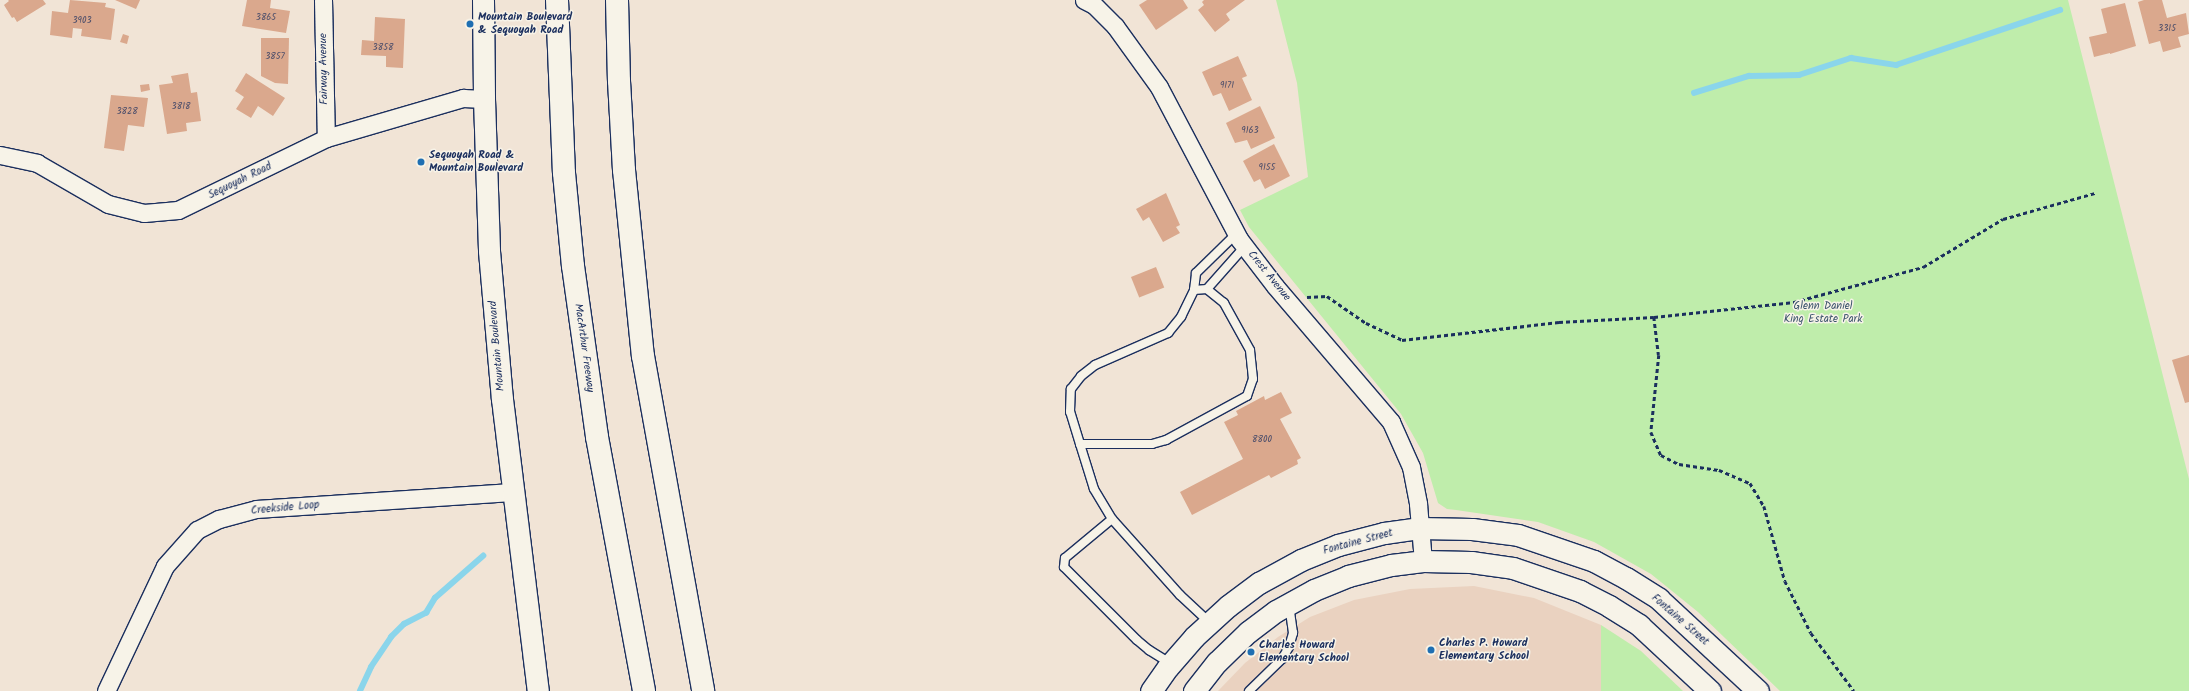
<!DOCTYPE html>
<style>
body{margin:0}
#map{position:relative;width:2189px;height:691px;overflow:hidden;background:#f1e4d6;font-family:Kalam,sans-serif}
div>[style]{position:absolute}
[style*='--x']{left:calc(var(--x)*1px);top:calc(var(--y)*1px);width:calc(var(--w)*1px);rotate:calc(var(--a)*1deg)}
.built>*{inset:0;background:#ead2c0}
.green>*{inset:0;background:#bfedab}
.stream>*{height:5.5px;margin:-2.75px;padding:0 2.75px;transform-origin:2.75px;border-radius:2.75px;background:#8ad5eb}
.building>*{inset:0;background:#daa88d;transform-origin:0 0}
.path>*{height:2.5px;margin-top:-1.25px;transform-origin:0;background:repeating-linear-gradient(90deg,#1b2f5e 0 4px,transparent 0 7px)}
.roads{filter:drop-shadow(1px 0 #1b2f5e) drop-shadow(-1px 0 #1b2f5e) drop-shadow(0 1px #1b2f5e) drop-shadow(0 -1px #1b2f5e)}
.service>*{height:8px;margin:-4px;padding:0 4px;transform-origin:4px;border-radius:4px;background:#f7f3e8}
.minor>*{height:17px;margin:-8.5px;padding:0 8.5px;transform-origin:8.5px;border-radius:8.5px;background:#f7f3e8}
.tertiary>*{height:21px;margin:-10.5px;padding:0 10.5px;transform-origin:10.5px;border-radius:10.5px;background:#f7f3e8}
.motorway>*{height:22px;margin:-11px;padding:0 11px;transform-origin:11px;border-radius:11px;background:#f7f3e8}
.dots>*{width:11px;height:11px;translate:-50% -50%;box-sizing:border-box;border:2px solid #f7f3e8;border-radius:50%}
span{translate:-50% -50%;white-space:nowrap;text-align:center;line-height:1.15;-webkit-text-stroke:3px #f7f3e8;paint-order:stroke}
.number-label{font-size:9px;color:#4b4d6a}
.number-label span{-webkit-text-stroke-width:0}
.poi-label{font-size:11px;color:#1b2f5e;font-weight:700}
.left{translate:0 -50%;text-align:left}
.street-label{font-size:11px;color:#1b2f5e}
.park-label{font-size:11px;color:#3c556d}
</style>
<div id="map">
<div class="built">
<div style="clip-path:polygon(1474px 586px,1534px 598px,1601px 625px,1601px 691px,1218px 691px,1245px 663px,1278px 637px,1310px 617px,1354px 600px,1410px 589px)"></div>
</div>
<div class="green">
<div style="clip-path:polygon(1276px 0,2068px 0,2189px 479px,2189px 691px,1780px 691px,1698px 612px,1651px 574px,1594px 542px,1538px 522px,1456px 510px,1447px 509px,1438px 503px,1423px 453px,1401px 414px,1249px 227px,1240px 210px,1308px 177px,1297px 83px)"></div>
<div style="clip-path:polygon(1601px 625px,1641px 651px,1683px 691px,1601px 691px)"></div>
</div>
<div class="stream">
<div style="--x:1694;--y:93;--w:58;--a:-17.2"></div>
<div style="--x:1749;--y:76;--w:50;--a:-1.1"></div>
<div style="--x:1799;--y:75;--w:55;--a:-18.1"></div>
<div style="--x:1851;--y:58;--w:46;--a:8.8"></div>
<div style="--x:1896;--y:65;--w:173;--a:-18.5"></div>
<div style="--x:360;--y:691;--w:26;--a:-65"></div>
<div style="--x:371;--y:667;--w:36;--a:-56"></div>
<div style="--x:391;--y:637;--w:18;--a:-45"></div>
<div style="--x:404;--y:624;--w:25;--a:-27"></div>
<div style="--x:426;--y:613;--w:17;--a:-59"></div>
<div style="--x:435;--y:598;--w:64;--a:-41.2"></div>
</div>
<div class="building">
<div style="clip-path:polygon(8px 0,43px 0,46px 4px,17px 22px,14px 17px,12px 18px,4px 5px,9px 1px)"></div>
<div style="clip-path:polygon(70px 0,106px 3px,105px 7px,115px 9px,111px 40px,81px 36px,82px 29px,73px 28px,72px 38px,50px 35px,52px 11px,68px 13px)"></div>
<div style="clip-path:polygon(115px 0,140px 0,136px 9px)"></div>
<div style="clip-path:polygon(247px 0,271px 0,270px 8px,290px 11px,286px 33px,242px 26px)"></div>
<div style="clip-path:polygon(1147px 0,1183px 0,1188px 8px,1156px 30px,1139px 5px)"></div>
<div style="clip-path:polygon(1204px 0,1245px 0,1226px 14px,1230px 20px,1215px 32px,1198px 10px,1204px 5px,1202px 2px)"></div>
<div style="clip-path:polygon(2144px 0,2162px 0,2167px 18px,2186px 13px,2189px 34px,2178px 37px,2181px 47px,2163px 52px,2160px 41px,2149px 44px,2138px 2px)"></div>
<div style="clip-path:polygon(2125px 3px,2136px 46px,2110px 54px,2110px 53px,2094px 57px,2089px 37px,2107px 33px,2101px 9px)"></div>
<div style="clip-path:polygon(375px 17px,405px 19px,403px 68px,386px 67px,386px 56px,361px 55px,362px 40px,374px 41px)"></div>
<div style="clip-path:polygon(123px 34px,129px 36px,127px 44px,120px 42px)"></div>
<div style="clip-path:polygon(261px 38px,289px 38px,288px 84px,275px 83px,261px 76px)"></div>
<div style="clip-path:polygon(1238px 56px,1247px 76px,1242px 78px,1252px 100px,1229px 111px,1221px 93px,1213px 96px,1202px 72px)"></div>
<div style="clip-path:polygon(188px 73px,191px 93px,197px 92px,201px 121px,186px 123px,187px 131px,167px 134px,159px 85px,173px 83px,171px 76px)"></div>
<div style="clip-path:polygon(246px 73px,285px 98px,273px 116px,258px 106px,251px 118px,236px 109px,244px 97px,235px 91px)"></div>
<div style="clip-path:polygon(149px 84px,150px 90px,141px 92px,140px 85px)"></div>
<div style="clip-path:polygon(111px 95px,148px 98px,144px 127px,128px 125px,124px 151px,104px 148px)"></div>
<div style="clip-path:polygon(1260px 106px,1275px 138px,1251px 149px,1247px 140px,1235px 143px,1226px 123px)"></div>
<div style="clip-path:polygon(1274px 144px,1290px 176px,1265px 189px,1260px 179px,1254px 182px,1243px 161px)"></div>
<div style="clip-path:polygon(1166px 193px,1180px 225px,1176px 227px,1180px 233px,1163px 242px,1149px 217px,1143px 221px,1136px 209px)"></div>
<div style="left:1156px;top:267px;width:22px;height:27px;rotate:68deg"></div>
<div style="clip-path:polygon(2189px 355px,2189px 402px,2185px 403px,2172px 360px)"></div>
<div style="clip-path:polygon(1281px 392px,1292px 413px,1280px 419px,1301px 458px,1297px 460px,1298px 464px,1271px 478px,1269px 475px,1192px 515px,1180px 492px,1243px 459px,1224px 422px,1238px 415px,1236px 411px,1264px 396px,1265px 400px)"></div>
</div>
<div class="path">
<div style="--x:1307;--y:297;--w:20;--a:-3"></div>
<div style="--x:1327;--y:296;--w:47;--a:34.7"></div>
<div style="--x:1366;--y:323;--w:40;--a:25"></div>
<div style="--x:1402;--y:340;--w:158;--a:-6.5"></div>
<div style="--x:1559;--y:322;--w:95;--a:-3"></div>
<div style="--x:1654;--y:317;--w:141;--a:-6.1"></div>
<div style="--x:1794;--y:302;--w:134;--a:-15.2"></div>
<div style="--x:1923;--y:267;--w:93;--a:-31"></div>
<div style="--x:2003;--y:219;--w:96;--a:-15.8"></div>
<div style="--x:1654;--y:317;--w:38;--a:83"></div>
<div style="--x:1659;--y:355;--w:77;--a:95.9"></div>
<div style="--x:1651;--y:432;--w:25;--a:67"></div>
<div style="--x:1661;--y:455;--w:20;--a:27"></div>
<div style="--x:1679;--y:464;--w:40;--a:8.5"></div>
<div style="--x:1719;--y:470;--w:34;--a:23"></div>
<div style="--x:1750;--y:483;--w:27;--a:59"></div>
<div style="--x:1764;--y:506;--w:78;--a:74.4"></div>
<div style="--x:1785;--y:581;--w:58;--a:63.4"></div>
<div style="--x:1811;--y:633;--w:72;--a:53.4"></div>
</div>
<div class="roads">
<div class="service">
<div style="--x:1194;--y:290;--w:13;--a:-4"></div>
<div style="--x:1207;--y:289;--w:57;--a:-48.5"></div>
<div style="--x:1080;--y:444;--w:72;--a:0"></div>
<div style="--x:1152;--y:444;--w:15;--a:-16"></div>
<div style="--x:1166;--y:440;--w:92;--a:-28.5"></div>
<div style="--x:1247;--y:396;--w:18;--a:-71"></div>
<div style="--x:1253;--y:379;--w:29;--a:-96"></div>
<div style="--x:1250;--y:350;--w:54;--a:-119"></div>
<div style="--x:1224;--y:303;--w:22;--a:-141"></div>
<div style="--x:1112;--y:519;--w:61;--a:140.3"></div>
<div style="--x:1065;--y:558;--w:9;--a:96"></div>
<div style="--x:1064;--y:567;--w:103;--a:45"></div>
<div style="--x:1137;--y:640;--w:16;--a:40"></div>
<div style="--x:1149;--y:650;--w:25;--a:32"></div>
<div style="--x:1209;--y:622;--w:40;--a:-137"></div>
<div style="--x:1180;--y:595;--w:102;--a:-131.8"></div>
<div style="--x:1112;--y:519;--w:35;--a:-121"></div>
<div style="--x:1094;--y:489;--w:47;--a:-107.3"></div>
<div style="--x:1080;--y:444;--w:34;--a:-107"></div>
<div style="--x:1070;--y:412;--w:23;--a:-88"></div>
<div style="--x:1071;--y:389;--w:16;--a:-52"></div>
<div style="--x:1081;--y:376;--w:18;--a:-38"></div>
<div style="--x:1095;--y:365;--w:80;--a:-23.7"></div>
<div style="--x:1168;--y:333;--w:21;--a:-51"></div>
<div style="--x:1181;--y:317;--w:30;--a:-64"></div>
<div style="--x:1194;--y:290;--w:17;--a:-83"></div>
<div style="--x:1196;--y:273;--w:56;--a:-44.3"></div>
<div style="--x:1249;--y:691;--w:46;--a:-44.1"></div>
<div style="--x:1282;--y:659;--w:14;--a:-60"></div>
<div style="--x:1289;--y:647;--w:15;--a:-74"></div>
<div style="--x:1293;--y:633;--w:28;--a:-98"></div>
</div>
<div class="minor">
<div style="--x:323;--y:0;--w:138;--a:88.8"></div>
<div style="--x:1084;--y:0;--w:11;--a:27"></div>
<div style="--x:1094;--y:5;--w:30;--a:45"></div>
<div style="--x:1115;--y:26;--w:75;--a:54.2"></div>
<div style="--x:1159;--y:87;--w:172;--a:62.2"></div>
<div style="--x:1239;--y:239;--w:59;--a:52.5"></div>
<div style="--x:1275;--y:286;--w:179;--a:49.5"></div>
<div style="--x:1391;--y:422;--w:49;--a:66"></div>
<div style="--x:1411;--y:467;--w:38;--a:79"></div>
<div style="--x:1418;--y:504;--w:57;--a:85"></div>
<div style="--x:0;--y:155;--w:38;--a:12"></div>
<div style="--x:37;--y:163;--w:82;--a:30"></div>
<div style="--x:108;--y:204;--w:37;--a:14"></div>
<div style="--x:144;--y:213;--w:34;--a:-5"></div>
<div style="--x:178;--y:210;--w:165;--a:-25.9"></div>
<div style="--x:326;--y:138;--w:143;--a:-16.3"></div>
<div style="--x:463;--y:98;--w:21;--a:3"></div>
<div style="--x:106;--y:691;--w:138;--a:-64.7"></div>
<div style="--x:165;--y:566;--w:48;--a:-48.4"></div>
<div style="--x:197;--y:530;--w:25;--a:-27"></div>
<div style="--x:219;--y:519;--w:39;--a:-15"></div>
<div style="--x:257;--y:509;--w:258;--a:-3.8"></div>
</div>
<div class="tertiary">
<div style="--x:483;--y:0;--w:99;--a:89.4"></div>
<div style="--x:484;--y:99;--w:152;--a:88.1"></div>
<div style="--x:489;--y:251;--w:149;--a:85"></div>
<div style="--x:502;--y:399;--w:294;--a:83"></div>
<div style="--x:1151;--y:691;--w:29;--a:-55"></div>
<div style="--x:1168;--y:667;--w:40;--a:-49"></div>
<div style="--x:1194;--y:637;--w:46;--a:-42.4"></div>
<div style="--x:1228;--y:606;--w:39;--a:-37"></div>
<div style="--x:1259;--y:583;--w:48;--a:-28.7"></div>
<div style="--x:1301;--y:560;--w:40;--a:-22"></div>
<div style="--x:1338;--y:545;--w:48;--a:-14.6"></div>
<div style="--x:1384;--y:533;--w:35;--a:-8"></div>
<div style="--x:1419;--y:528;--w:53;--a:1.1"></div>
<div style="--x:1472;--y:529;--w:46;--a:7.4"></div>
<div style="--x:1518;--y:535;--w:80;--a:18.9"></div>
<div style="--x:1594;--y:561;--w:36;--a:28"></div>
<div style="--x:1626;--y:578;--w:39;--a:32"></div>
<div style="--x:1659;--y:599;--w:135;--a:42.9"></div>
<div style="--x:1194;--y:691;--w:37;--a:-52"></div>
<div style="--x:1217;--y:662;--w:43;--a:-44.1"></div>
<div style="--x:1248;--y:632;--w:35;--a:-37"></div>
<div style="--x:1276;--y:611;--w:43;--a:-28.9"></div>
<div style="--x:1314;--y:590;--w:37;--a:-22"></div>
<div style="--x:1348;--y:576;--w:44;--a:-14.3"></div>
<div style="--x:1391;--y:565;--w:32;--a:-7"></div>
<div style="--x:1423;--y:561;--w:48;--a:1.2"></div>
<div style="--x:1471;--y:562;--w:42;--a:8.1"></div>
<div style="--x:1513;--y:568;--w:71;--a:18.9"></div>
<div style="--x:1580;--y:591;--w:33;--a:27"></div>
<div style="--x:1609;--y:606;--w:36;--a:32"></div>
<div style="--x:1639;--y:625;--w:97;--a:42.9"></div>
</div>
<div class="motorway">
<div style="--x:557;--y:0;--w:173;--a:87.7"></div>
<div style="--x:564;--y:173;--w:93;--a:84.5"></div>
<div style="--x:573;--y:266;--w:173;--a:82"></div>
<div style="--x:597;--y:437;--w:258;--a:79.5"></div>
<div style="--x:617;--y:0;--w:81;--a:88.6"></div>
<div style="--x:619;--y:81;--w:89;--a:86.8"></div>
<div style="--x:624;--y:170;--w:187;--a:84.2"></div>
<div style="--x:643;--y:356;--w:340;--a:79.8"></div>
</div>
</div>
<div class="dots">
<div style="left:470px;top:24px;background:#1f6fb2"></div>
<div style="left:421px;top:162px;background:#1f6fb2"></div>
<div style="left:1431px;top:650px;background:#1f6fb2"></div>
<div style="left:1251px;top:652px;background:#1f6fb2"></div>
</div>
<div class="number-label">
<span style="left:266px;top:18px">3865</span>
<span style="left:82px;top:21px">3903</span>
<span style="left:2167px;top:29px">3315</span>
<span style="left:383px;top:48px">3858</span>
<span style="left:275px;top:57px">3857</span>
<span style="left:1227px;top:86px">9171</span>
<span style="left:181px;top:107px">3818</span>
<span style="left:127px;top:112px">3828</span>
<span style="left:1250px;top:131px">9163</span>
<span style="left:1267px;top:168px">9155</span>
<span style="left:1262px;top:440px">8800</span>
</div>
<div class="poi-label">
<span class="left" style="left:478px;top:24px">Mountain Boulevard<br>&amp; Sequoyah Road</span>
<span class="left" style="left:429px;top:162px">Sequoyah Road &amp;<br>Mountain Boulevard</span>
<span class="left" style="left:1439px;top:650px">Charles P. Howard<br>Elementary School</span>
<span class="left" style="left:1259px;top:652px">Charles Howard<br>Elementary School</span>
</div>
<div class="street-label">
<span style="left:324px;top:69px;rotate:-91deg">Fairway Avenue</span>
<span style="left:240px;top:181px;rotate:-26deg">Sequoyah Road</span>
<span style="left:1269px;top:276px;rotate:51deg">Crest Avenue</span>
<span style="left:497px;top:346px;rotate:-95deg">Mountain Boulevard</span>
<span style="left:584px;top:348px;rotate:82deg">MacArthur Freeway</span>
<span style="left:285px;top:508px;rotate:-5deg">Creekside Loop</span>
<span style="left:1358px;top:542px;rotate:-15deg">Fontaine Street</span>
<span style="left:1680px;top:620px;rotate:41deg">Fontaine Street</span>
</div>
<div class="park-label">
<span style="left:1823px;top:313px">Glenn Daniel<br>King Estate Park</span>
</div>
</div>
